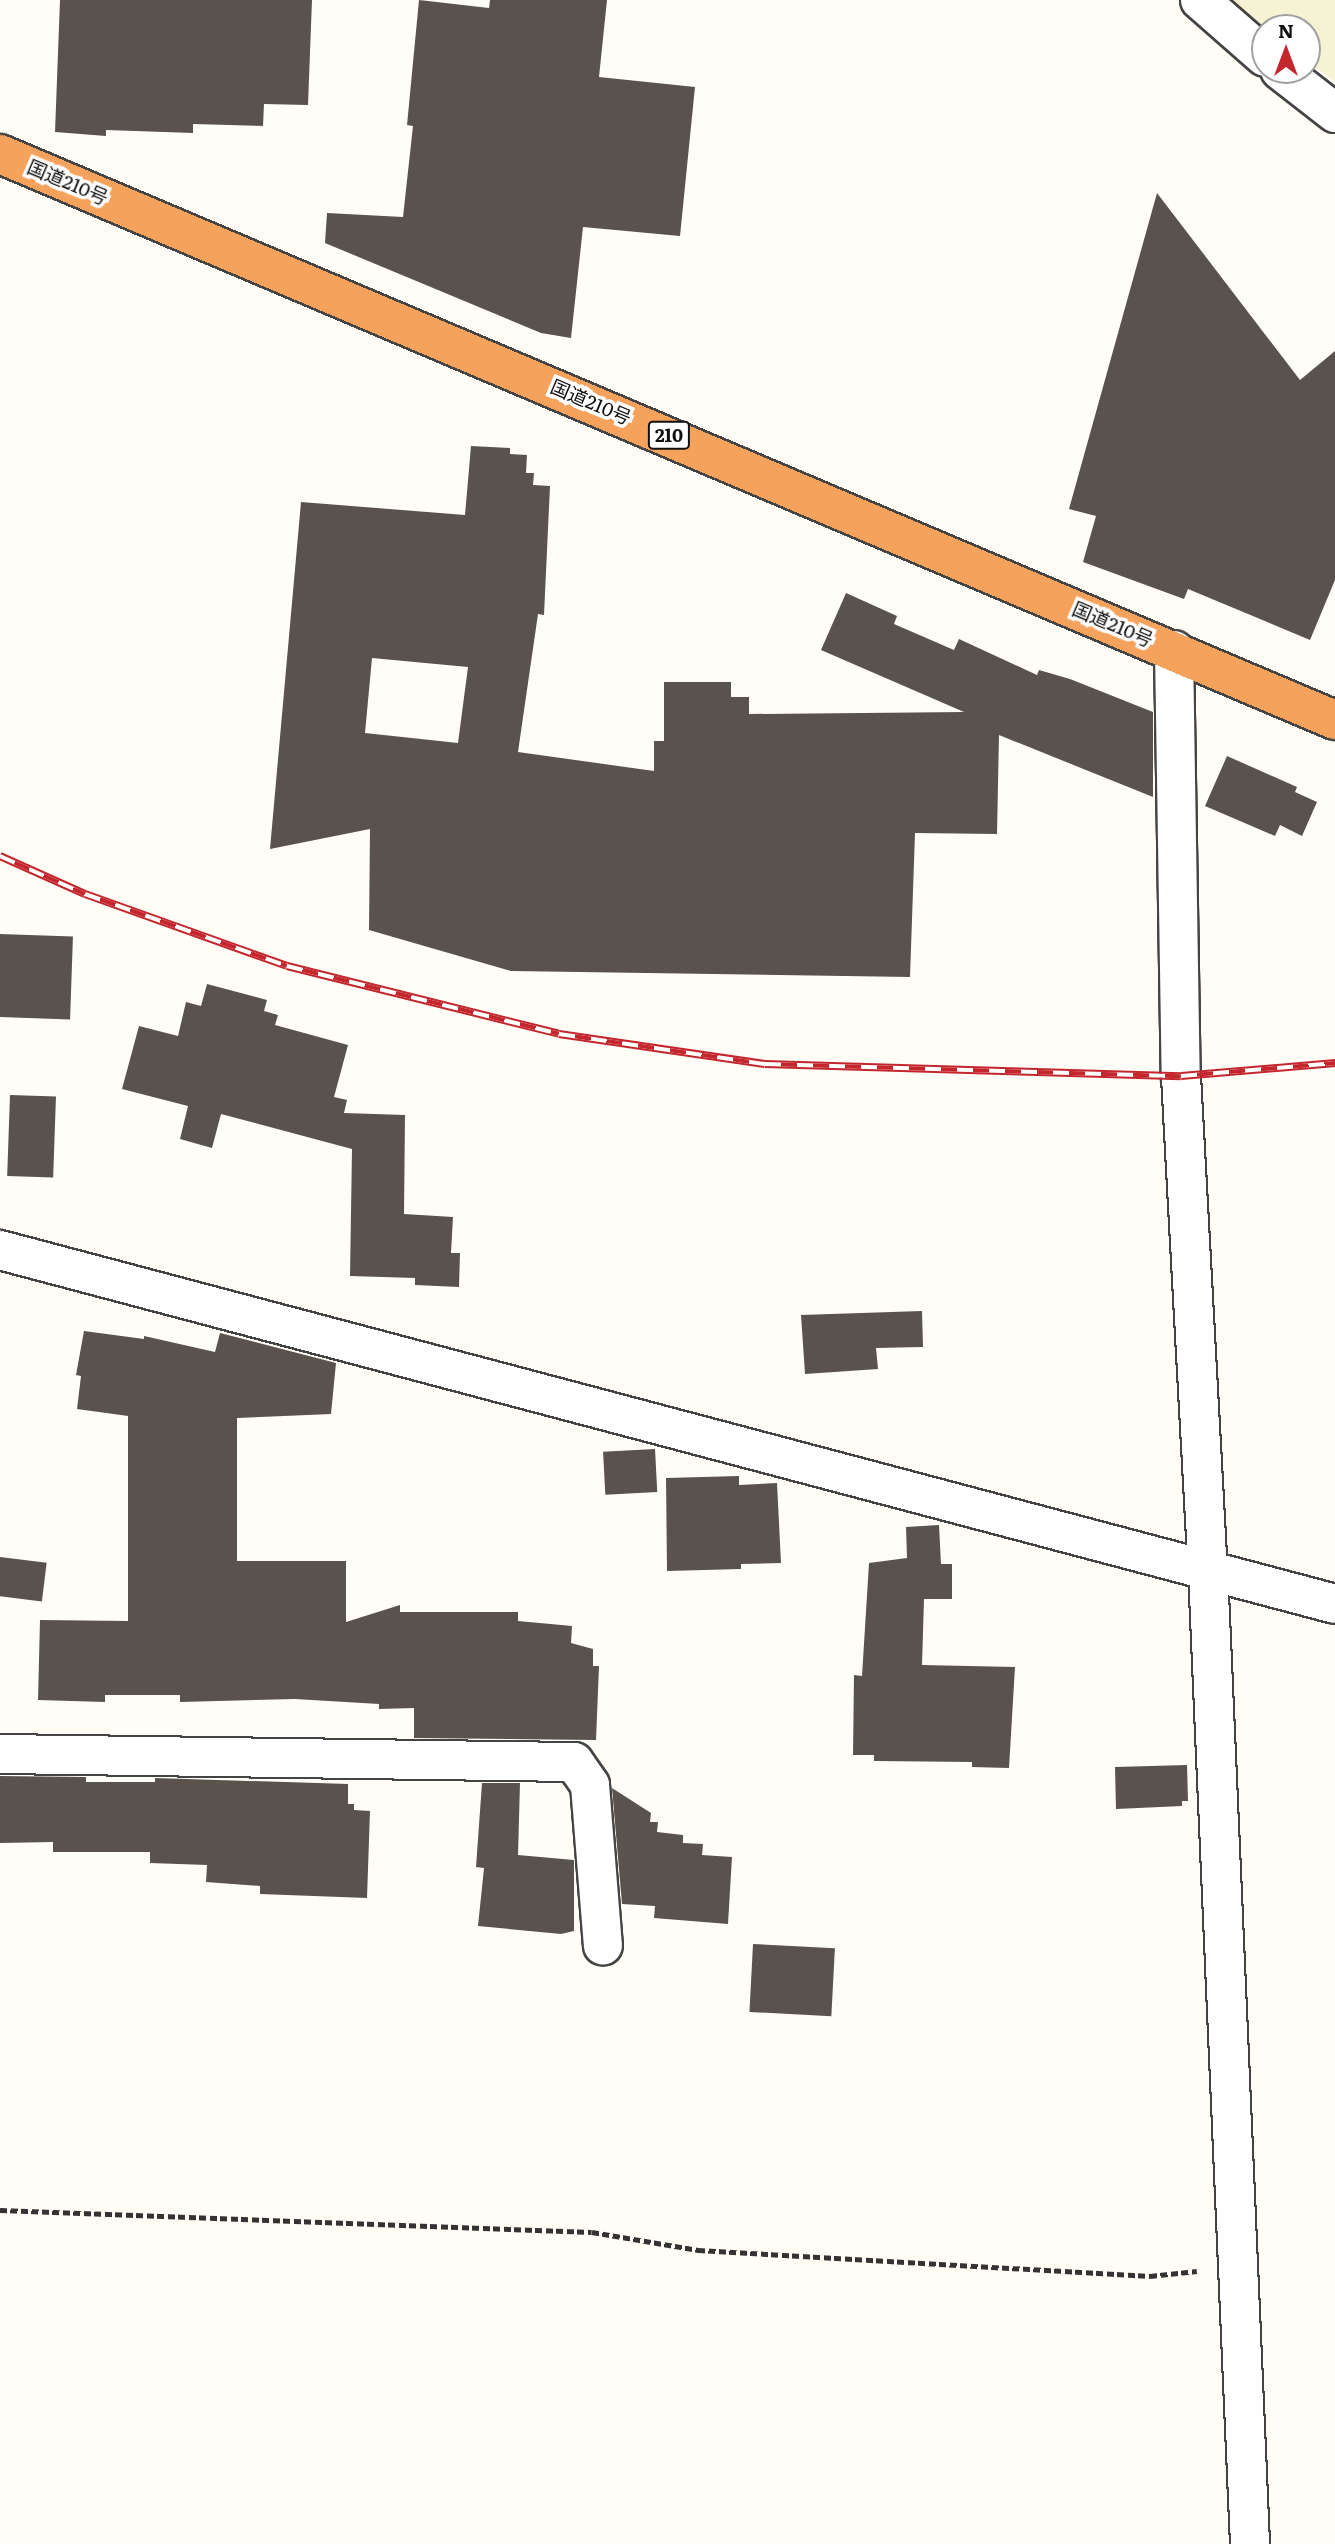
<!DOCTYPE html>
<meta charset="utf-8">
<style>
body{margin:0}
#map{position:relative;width:1335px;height:2544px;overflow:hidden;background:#fffdf5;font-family:Literata,"Noto Sans JP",serif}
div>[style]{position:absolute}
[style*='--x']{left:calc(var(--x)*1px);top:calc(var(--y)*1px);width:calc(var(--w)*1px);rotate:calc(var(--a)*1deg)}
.farmland>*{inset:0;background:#f6f3d4}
.building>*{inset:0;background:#5a524d;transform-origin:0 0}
.path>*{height:4.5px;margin-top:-2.25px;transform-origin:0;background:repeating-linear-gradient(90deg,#333 0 7px,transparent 0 10.5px)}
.roads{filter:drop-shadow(2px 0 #444) drop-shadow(-2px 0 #444) drop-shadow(0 2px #444) drop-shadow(0 -2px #444)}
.minor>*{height:38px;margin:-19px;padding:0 19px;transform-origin:19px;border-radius:19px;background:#fff}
.highway>*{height:38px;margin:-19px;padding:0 19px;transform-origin:19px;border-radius:19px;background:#f5a25d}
.rail>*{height:8px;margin-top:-4px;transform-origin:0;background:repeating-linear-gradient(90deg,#fff 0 16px,#c4262e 0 32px);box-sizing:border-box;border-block:2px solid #c4262e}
span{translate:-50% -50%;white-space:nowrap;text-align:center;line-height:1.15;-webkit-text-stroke:7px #fff;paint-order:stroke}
.shield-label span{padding:2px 5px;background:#fff;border:2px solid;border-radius:5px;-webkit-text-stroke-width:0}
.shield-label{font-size:18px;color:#111;font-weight:700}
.street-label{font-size:19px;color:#111}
.north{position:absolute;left:1251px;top:14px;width:70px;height:70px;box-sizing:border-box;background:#fff;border:2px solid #a0a0a0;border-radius:50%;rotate:0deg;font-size:19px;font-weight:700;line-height:28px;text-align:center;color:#111}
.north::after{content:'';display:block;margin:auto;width:24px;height:32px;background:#c4262e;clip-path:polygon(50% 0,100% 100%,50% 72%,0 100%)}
</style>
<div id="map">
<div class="farmland">
<div style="clip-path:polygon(1225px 0,1335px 0,1335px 82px,1307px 61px,1307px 28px,1265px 30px)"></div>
</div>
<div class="building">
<div style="clip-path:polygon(60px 0,312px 0,308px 105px,264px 104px,263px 126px,193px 124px,193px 133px,106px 130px,106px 136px,55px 132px)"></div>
<div style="clip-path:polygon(419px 0,489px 8px,490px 0,607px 0,599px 77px,695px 87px,680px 236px,583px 227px,571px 338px,541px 333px,325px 243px,327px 213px,403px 217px,413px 126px,407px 125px)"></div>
<div style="clip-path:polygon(1157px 193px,1300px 380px,1335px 351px,1335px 580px,1310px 640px,1188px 589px,1184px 599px,1083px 562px,1096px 516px,1069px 509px)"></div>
<div style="clip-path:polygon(evenodd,471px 446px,510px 448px,510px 454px,527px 455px,526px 473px,534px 473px,533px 485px,550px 486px,544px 615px,538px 614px,518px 752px,654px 771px,654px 741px,664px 741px,664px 682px,731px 682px,731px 697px,749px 697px,749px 714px,964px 712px,821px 650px,846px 593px,897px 616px,894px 624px,954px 650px,959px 639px,1037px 675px,1039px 670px,1070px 679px,1153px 712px,1153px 797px,999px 735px,997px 834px,915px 833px,910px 977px,511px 971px,369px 930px,370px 829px,270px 849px,301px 502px,465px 515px,471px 446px,372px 658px,468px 667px,458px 743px,365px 733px,372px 658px)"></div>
<div style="clip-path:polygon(1227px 756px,1297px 787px,1295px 792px,1317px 802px,1302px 836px,1280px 825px,1275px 836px,1205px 806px)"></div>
<div style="left:0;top:934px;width:73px;height:83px;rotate:2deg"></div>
<div style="clip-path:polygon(207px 984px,267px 1000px,264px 1011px,278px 1015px,275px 1025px,348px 1045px,334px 1097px,347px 1100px,344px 1113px,405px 1115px,404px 1214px,453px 1217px,451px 1253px,460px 1253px,459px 1287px,415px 1285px,415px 1278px,350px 1276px,352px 1149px,221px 1114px,212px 1148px,180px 1139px,188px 1106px,122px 1089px,139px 1026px,178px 1036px,186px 1002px,201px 1006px)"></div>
<div style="left:10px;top:1095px;width:46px;height:81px;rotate:2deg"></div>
<div style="clip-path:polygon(922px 1311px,923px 1347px,876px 1348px,878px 1369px,805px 1374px,801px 1315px)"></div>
<div style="clip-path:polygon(84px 1331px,144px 1339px,144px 1336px,215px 1352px,220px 1333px,336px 1363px,331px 1414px,237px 1418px,237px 1561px,346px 1561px,346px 1622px,400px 1605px,400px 1612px,518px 1612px,518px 1621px,572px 1626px,571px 1643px,593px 1649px,593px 1666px,599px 1666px,596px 1740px,414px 1738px,414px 1708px,379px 1709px,379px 1704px,295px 1699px,180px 1702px,180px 1695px,105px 1695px,105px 1702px,38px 1700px,40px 1620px,128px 1621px,128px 1416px,77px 1409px,81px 1376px,76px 1375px)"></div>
<div style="left:655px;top:1449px;width:43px;height:52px;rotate:87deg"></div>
<div style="clip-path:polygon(739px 1476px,739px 1485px,777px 1483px,781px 1563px,741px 1564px,741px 1569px,667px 1571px,666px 1478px)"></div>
<div style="clip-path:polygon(939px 1525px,941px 1564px,952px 1564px,952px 1599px,924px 1599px,922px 1665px,1015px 1667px,1009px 1768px,972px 1767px,972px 1762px,874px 1761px,874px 1755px,853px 1755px,854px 1675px,862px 1676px,869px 1563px,907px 1558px,906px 1527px)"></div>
<div style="left:0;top:1557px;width:47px;height:39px;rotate:7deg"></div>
<div style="clip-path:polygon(1187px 1765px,1188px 1801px,1182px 1801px,1182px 1806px,1116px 1809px,1115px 1767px)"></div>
<div style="clip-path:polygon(0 1776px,86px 1777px,86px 1782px,155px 1782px,155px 1778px,348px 1784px,348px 1804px,354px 1804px,354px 1810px,370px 1811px,367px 1898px,260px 1894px,260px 1886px,206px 1882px,207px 1865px,150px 1863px,150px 1852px,53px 1852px,53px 1842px,0 1843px)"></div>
<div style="clip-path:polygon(482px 1783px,520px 1783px,518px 1855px,574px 1860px,574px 1931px,561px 1934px,478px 1926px,484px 1868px,476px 1867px)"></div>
<div style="clip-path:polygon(612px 1788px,651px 1813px,650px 1822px,658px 1822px,657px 1832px,683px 1835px,683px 1843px,703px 1844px,702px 1855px,732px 1857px,728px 1924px,654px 1918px,655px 1906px,622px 1904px)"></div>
<div style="left:753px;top:1944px;width:82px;height:68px;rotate:3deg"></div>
</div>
<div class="path">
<div style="--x:0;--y:2210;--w:592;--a:2.13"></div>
<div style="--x:592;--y:2232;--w:108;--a:9.6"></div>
<div style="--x:698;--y:2250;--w:453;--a:3.3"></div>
<div style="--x:1150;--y:2276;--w:47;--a:-6.1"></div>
</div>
<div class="roads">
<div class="minor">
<div style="--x:1200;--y:0;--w:86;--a:41.2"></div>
<div style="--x:1280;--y:70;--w:70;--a:38"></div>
<div style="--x:1174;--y:650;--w:426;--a:89.1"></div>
<div style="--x:1181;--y:1076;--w:495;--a:86.9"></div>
<div style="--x:1208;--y:1570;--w:975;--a:87.53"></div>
<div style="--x:0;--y:1250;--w:1381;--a:14.85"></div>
<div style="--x:0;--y:1754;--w:574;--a:0.8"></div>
<div style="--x:574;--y:1762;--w:28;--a:55"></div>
<div style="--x:590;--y:1785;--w:161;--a:85.4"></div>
</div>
<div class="highway">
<div style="--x:0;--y:154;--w:1450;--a:22.98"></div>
</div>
</div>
<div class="rail">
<div style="--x:0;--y:856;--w:93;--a:24.1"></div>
<div style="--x:85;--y:894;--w:214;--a:19.6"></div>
<div style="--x:287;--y:966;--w:280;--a:14"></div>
<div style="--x:559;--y:1034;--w:208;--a:8.3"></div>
<div style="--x:765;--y:1064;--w:416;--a:1.7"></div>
<div style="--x:1181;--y:1076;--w:155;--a:-4.8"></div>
</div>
<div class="shield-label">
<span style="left:669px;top:435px">210</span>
</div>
<div class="street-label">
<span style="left:68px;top:182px;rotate:23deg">国道210号</span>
<span style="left:591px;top:402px;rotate:23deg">国道210号</span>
<span style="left:1113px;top:624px;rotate:23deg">国道210号</span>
</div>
<div class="north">N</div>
</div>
